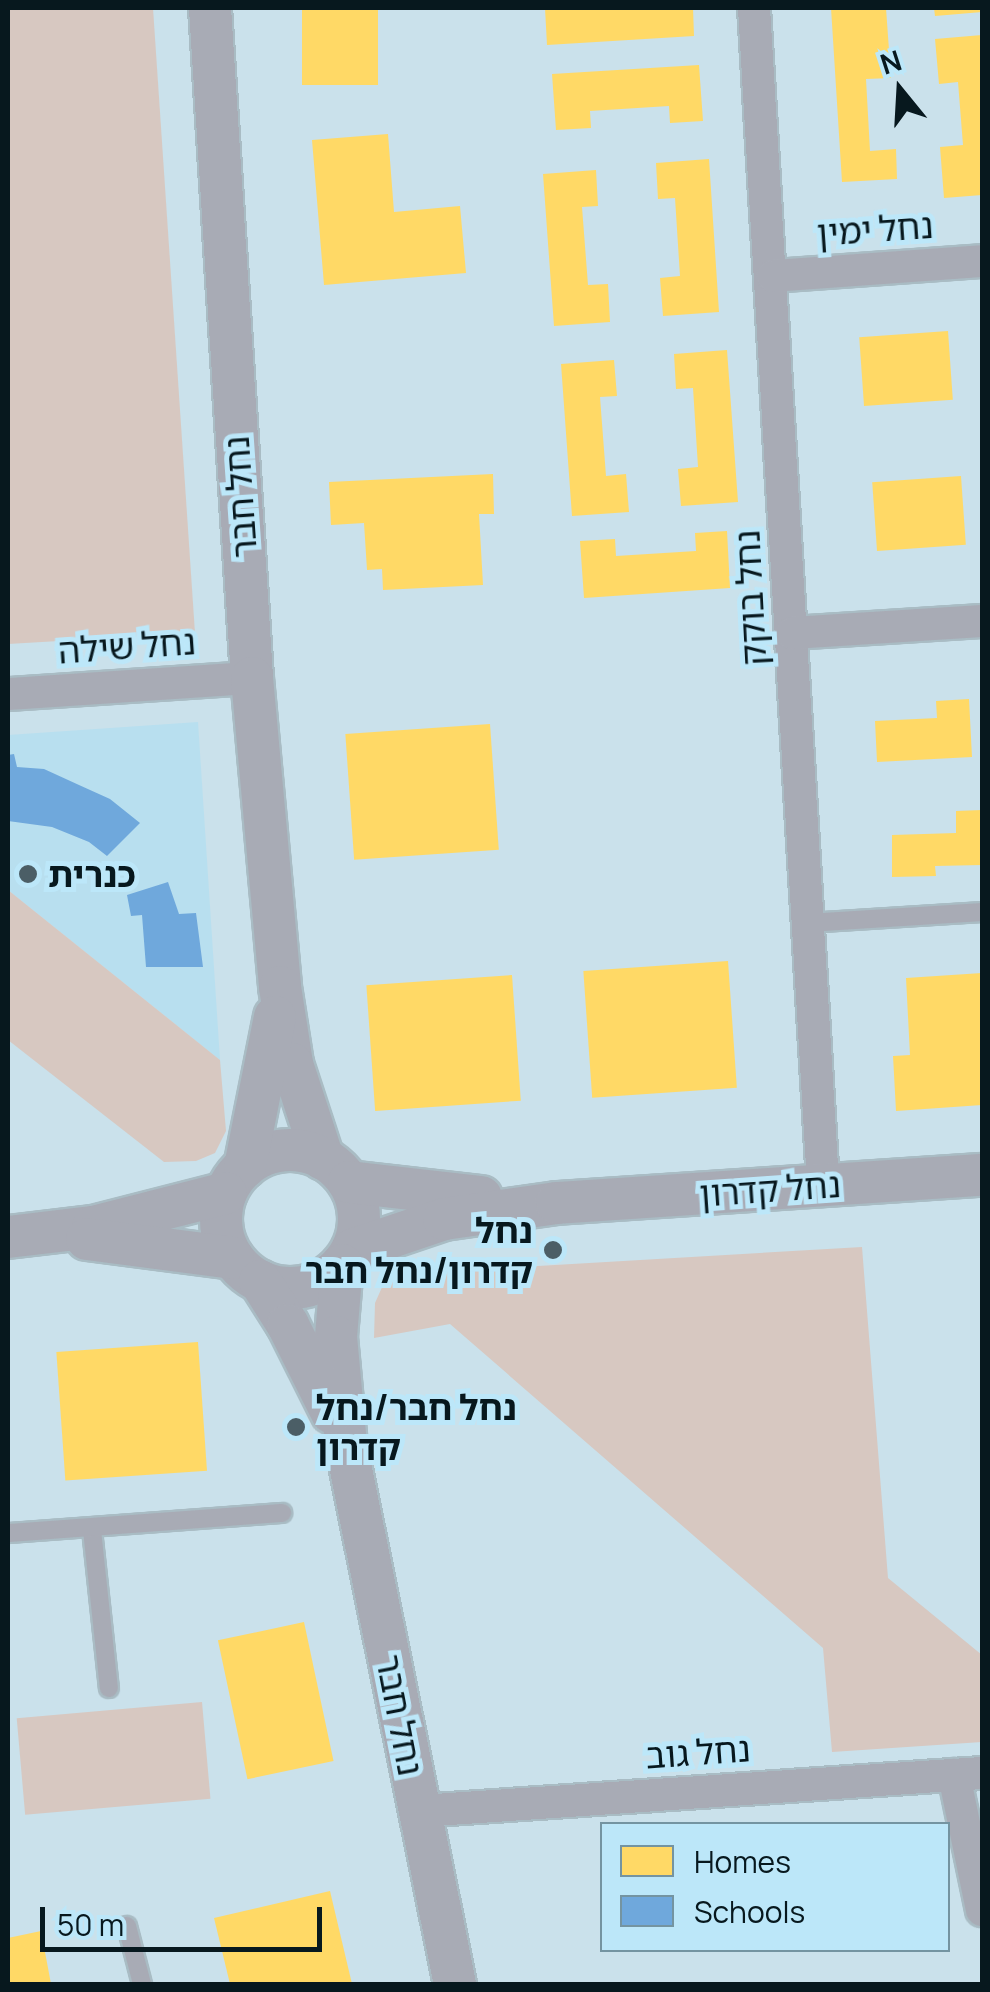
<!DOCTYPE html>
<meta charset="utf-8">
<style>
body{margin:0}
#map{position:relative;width:990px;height:1992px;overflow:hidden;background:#cae1eb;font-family:Manrope,"Noto Sans Hebrew",sans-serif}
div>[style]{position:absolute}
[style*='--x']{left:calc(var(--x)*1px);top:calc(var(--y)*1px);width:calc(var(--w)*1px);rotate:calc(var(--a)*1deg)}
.built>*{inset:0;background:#b8dfef}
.green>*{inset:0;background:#d7c8c1;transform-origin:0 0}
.homes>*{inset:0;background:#ffd966;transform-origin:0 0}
.schools>*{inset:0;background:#6fa8dc}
.roads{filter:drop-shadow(2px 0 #a9bcc4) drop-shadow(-2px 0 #a9bcc4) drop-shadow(0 2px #a9bcc4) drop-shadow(0 -2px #a9bcc4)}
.service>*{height:18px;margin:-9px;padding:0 9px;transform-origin:9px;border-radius:9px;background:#a8abb5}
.minor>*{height:32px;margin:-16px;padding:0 16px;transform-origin:16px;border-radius:16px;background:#a8abb5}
.tertiary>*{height:42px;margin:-21px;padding:0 21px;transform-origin:21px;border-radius:21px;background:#a8abb5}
.tertiary>.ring{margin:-21px;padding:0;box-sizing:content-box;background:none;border:42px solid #a8abb5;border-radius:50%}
.dots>*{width:28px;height:28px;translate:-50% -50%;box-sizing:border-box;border:5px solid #bce7f9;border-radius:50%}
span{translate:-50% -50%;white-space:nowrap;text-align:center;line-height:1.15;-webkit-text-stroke:10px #bce7f9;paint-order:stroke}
.street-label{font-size:35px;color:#07181e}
.poi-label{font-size:35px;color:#07181e;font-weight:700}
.left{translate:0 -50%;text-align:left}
.right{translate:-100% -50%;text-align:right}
.frame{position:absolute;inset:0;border:10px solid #07181e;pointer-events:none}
.legend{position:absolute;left:600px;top:1822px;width:350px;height:130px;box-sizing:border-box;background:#bce7f9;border:2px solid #7494a1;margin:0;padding:12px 18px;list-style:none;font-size:30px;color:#07181e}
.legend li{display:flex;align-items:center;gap:20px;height:50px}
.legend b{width:50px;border:2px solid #7494a1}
.north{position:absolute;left:850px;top:40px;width:100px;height:100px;-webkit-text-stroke:8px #bce7f9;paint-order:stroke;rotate:342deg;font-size:28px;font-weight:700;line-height:40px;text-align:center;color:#07181e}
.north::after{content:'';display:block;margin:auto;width:35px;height:45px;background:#07181e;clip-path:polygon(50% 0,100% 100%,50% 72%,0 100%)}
.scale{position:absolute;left:40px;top:1907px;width:282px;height:45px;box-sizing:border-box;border:5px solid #07181e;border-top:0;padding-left:12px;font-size:30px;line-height:35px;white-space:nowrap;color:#07181e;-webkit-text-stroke:8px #bce7f9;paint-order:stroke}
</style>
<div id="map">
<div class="built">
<div style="clip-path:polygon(198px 722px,220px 1060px,8px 890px,8px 735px)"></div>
</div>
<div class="green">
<div style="clip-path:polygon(8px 8px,153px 8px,195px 633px,8px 644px)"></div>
<div style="clip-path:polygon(8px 890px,220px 1060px,226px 1131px,215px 1153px,196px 1161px,164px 1162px,8px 1040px)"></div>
<div style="clip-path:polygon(862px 1247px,888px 1578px,982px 1655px,982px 1742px,832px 1752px,823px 1648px,450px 1324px,374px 1338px,375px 1303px,383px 1285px,402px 1274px)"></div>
<div style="left:202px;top:1702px;width:97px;height:186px;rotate:85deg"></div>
</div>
<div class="homes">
<div style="left:302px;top:8px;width:76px;height:77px"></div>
<div style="clip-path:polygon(545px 8px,693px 8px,694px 36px,547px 45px)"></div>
<div style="clip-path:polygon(831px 8px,886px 8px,891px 78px,866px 79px,870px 151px,896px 149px,897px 179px,842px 182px)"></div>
<div style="clip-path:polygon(934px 8px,982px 8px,982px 12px,935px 16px)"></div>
<div style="clip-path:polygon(982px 35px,982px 195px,944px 198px,940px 147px,963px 145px,958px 82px,939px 84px,935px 39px)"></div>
<div style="clip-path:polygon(699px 65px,703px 121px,670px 123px,669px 106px,590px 111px,591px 128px,556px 130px,552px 74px)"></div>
<div style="clip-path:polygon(388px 134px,394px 212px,460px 206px,466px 273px,324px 285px,312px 140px)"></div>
<div style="clip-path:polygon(709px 159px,719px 312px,663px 316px,660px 278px,680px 276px,675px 198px,658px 199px,656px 163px)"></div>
<div style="clip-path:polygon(596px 170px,598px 206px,582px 207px,588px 285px,608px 284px,610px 322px,554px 326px,543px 174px)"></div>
<div style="left:948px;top:331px;width:69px;height:89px;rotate:86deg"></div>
<div style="clip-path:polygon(727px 350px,738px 502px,681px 506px,678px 469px,698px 467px,693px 388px,676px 389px,674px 354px)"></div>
<div style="clip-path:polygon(614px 360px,617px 396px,600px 397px,606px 476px,626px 474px,629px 512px,572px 516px,561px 364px)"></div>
<div style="clip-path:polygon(493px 474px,494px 514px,479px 514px,483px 585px,383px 590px,382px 569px,367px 570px,364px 523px,331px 525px,329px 482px)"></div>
<div style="left:961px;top:476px;width:69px;height:89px;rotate:86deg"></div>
<div style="clip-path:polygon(727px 531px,730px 588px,584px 598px,580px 541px,615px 539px,616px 556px,696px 551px,695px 533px)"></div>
<div style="clip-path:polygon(969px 699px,972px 757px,877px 762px,875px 721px,937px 718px,936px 701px)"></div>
<div style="left:490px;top:724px;width:126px;height:145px;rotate:86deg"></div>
<div style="clip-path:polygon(982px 810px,982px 865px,935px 866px,936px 876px,892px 877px,892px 835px,956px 833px,956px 811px)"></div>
<div style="left:728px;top:961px;width:127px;height:145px;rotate:86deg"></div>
<div style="clip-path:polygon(982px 973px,982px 1105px,896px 1111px,893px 1056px,910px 1055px,906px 978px)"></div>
<div style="left:512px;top:975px;width:126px;height:146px;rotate:86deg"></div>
<div style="left:198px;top:1342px;width:129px;height:142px;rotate:86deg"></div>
<div style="left:304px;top:1622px;width:142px;height:88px;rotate:78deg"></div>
<div style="clip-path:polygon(330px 1891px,352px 1984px,230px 1984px,214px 1918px)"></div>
<div style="clip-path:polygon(41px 1931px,51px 1984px,8px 1984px,8px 1938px)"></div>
</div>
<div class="schools">
<div style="clip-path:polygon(14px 754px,17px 767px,44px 769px,79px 785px,110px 799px,140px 823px,107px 856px,89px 842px,52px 827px,8px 821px,8px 755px)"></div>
<div style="clip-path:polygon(168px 882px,179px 914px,196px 913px,203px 967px,146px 967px,142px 915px,131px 916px,127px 895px)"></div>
</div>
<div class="roads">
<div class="service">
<div style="--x:808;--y:923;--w:174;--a:-3.6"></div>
<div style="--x:92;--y:1530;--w:159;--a:83.9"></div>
<div style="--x:8;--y:1533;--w:275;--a:-4.2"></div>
<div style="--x:127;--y:1926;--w:60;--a:75.5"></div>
</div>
<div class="minor">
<div style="--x:754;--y:8;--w:1179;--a:86.64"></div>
<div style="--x:773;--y:276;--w:210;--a:-4.1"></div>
<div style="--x:792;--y:633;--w:190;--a:-3.6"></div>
<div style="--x:8;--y:694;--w:245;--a:-3.8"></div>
<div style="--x:954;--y:1775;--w:138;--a:78.3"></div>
<div style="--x:420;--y:1811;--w:563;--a:-3.87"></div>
</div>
<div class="tertiary">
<div style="--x:210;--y:8;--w:671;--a:86.41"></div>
<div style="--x:252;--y:678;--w:310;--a:84.8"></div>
<div style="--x:280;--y:987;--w:78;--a:81.1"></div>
<div style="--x:292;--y:1064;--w:100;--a:71.9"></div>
<div class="ring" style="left:221px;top:1150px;width:96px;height:96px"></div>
<div style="--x:245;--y:1167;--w:153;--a:-78.7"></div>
<div style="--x:349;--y:1182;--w:133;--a:6.5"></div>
<div style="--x:8;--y:1237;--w:86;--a:-6.7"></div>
<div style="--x:93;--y:1227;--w:137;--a:-14.3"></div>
<div style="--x:87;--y:1239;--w:147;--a:7.4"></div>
<div style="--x:352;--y:1250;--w:97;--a:-18.6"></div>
<div style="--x:444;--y:1219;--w:114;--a:-8.1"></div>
<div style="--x:557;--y:1203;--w:426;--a:-3.8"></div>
<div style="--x:342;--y:1265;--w:72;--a:94.8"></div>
<div style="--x:336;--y:1337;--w:108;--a:84.7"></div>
<div style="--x:346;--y:1445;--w:550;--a:78.57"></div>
<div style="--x:260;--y:1281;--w:52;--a:57.5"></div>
<div style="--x:288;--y:1325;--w:98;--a:63.4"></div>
</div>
</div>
<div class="dots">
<div style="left:28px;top:874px;background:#4b5e66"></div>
<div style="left:553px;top:1250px;background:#4b5e66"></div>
<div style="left:296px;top:1427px;background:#4b5e66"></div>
</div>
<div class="street-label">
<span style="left:875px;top:229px;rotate:-4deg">נחל ימין</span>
<span style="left:240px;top:497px;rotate:-94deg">נחל חבר</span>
<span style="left:750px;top:598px;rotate:-93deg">נחל בוקק</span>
<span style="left:127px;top:646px;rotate:-4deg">נחל שילה</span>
<span style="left:770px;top:1189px;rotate:-4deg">נחל קדרון</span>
<span style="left:400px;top:1715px;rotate:79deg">נחל חבר</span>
<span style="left:698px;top:1752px;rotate:-4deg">נחל גוב</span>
</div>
<div class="poi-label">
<span class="left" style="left:48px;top:874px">כנרית</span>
<span class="right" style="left:533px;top:1250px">נחל<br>קדרון/נחל חבר</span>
<span class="left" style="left:316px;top:1427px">נחל חבר/נחל<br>קדרון</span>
</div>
<div class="frame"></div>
<ul class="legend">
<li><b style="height:28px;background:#ffd966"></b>Homes</li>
<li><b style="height:28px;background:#6fa8dc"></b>Schools</li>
</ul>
<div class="north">N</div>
<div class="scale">50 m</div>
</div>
